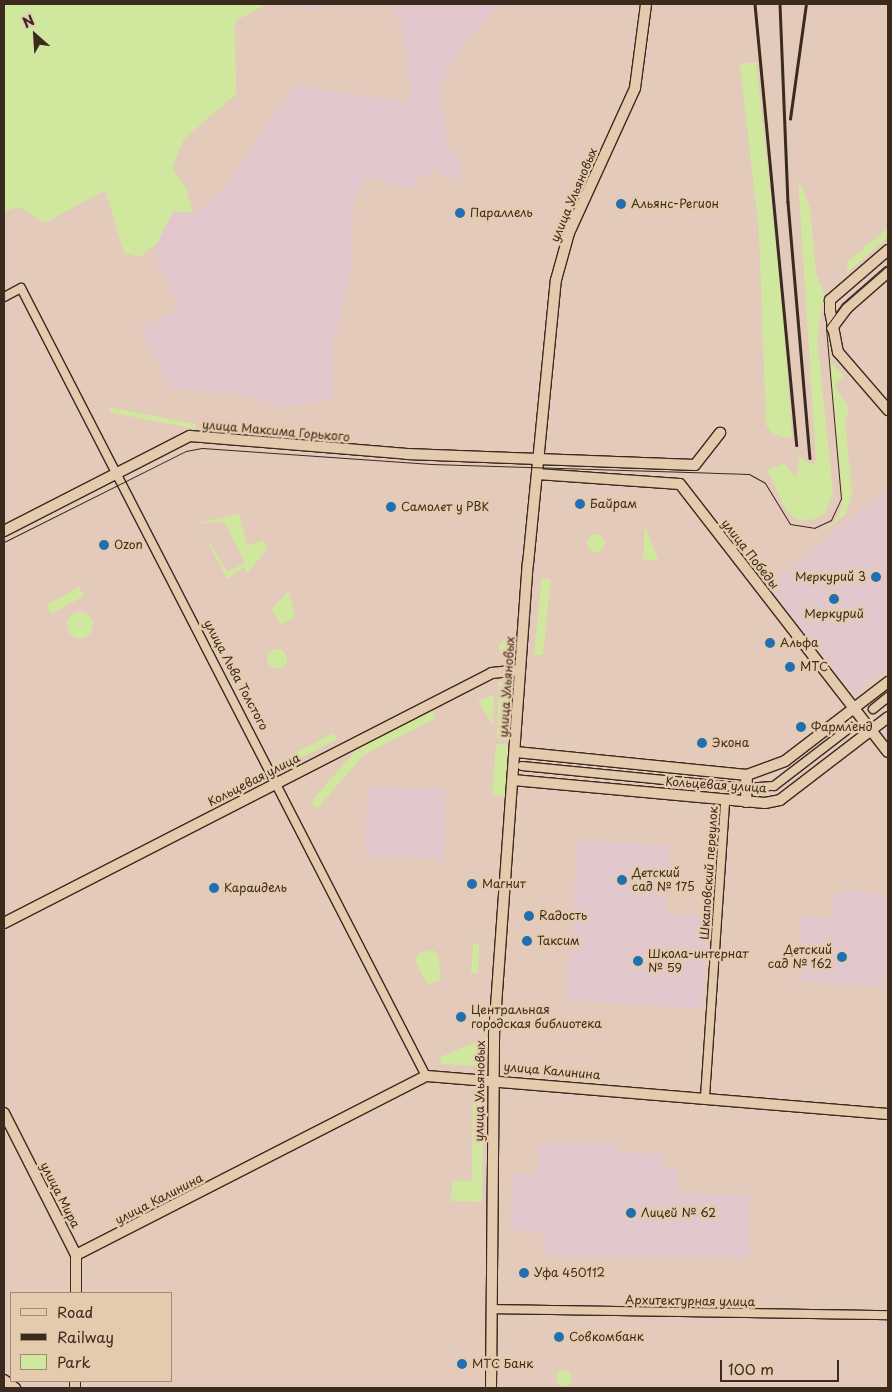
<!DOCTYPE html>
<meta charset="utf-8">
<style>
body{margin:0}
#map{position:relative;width:892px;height:1392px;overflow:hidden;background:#e4cabb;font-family:"Playpen Sans",sans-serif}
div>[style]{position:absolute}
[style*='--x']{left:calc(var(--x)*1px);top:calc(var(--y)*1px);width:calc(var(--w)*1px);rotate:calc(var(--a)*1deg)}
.built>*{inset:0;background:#e2c8cc;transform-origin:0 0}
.green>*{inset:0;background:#d0e89e;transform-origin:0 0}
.round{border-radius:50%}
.roads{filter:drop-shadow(1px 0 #3b2a1e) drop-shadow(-1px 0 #3b2a1e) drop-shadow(0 1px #3b2a1e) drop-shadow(0 -1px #3b2a1e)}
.street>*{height:8px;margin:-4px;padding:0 4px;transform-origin:4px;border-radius:4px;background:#e5cbad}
.secondary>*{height:10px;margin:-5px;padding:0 5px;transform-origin:5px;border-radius:5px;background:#e5cbad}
.tram>*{height:1px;margin:-0.5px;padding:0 0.5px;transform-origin:0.5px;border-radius:0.5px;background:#3b2a1e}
.rail>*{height:2.5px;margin:-1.25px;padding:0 1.25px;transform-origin:1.25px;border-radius:1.25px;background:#3b2a1e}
.dots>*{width:14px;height:14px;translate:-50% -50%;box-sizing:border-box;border:2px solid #e5cbad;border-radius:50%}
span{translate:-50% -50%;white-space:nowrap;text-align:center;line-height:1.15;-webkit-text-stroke:5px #e5cbad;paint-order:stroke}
.street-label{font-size:12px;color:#3b2a1e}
.poi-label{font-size:12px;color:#3b2a1e}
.left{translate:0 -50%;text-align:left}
.right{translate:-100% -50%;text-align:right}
.frame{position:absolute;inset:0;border:5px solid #3b2a1e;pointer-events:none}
.legend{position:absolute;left:10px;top:1292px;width:162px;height:90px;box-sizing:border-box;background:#e5cbad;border:1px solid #a18b74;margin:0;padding:6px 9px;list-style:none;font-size:15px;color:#3b2a1e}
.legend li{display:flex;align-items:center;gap:10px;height:25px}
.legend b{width:25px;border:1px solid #a18b74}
.north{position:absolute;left:10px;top:10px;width:50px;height:50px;-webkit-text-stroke:4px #e5cbad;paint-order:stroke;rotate:334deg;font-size:14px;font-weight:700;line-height:20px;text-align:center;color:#3b2a1e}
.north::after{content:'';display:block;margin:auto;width:18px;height:22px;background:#3b2a1e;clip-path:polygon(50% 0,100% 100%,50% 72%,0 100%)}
.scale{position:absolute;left:720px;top:1360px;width:119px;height:22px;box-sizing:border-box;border:2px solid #3b2a1e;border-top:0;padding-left:6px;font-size:15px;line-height:18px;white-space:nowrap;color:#3b2a1e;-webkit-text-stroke:4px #e5cbad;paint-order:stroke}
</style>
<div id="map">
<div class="built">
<div style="clip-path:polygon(286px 4px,326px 4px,309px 11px)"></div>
<div style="clip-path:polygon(386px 4px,500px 4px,465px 42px,439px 86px,448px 145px,463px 171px,456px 183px,434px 171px,418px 178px,413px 189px,366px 177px,353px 205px,351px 270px,332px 351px,332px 399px,280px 408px,246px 395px,171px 388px,140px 327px,180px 310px,156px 260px,157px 243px,173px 211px,193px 213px,222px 193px,295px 85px,412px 103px,402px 23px)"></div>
<div style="clip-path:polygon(888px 489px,888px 666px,854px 694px,767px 586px)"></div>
<div style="left:368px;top:787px;width:78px;height:69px;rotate:2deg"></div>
<div style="clip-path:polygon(578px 840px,670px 846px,666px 913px,709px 916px,702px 1009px,566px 1000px)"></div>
<div style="clip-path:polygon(842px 890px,888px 895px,884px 987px,797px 980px,800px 916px,832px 918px,834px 895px)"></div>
<div style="clip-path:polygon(540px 1142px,616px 1143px,616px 1152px,663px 1154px,663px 1168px,677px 1169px,677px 1193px,750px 1195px,749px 1258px,543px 1255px,543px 1231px,511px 1230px,512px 1173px,539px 1174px)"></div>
</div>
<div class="green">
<div style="clip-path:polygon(4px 4px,267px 4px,235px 21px,236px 94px,184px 139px,172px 167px,186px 188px,193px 213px,173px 211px,157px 243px,140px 257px,124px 253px,105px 190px,45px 223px,19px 207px,4px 211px)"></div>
<div style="clip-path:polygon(756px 62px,781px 291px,792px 436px,787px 438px,773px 434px,766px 425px,759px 232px,740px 64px)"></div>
<div style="clip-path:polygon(798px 179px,810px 208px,816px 273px,824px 294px,817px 338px,833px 491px,825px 515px,811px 520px,796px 519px,786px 510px,767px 470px,784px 464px,796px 477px,799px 457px,813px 465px,816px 460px)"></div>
<div style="clip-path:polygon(888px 227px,888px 237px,847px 273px,848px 262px)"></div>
<div style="clip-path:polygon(829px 360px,844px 376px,834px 385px,849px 408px,845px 420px,852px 492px,846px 514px,824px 531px,839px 516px,843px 498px)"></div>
<div style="left:196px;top:424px;width:5px;height:87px;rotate:101deg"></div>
<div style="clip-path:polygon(239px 514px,247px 546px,264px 540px,267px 549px,247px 573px,244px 567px,227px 579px,200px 526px,227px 572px,245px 563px,224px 522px,199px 523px)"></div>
<div style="clip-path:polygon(645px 525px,658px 560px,643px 560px)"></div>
<div class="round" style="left:587px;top:534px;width:18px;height:18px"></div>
<div style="left:542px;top:578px;width:9px;height:77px;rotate:6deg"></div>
<div style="left:79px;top:587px;width:10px;height:37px;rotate:61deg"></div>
<div style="clip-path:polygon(289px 591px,295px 617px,280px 625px,272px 609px)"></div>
<div class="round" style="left:67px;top:612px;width:26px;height:26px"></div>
<div class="round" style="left:499px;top:640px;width:16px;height:16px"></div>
<div class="round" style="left:267px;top:649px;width:20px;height:20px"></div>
<div style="clip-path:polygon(499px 681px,507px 683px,512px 694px,510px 740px,497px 739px)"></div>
<div style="clip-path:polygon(494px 695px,493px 725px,478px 701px)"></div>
<div style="left:432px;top:710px;width:9px;height:82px;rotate:63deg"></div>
<div style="left:334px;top:733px;width:7px;height:62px;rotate:63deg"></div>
<div style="left:496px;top:744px;width:14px;height:51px;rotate:4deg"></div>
<div style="left:357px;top:749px;width:9px;height:71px;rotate:41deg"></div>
<div style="clip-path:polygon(473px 943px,479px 944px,478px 974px,471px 973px)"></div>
<div style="clip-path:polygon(433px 950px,438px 955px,441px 979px,428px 985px,415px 961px,420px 953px)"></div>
<div style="clip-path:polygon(487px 1037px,485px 1066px,440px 1064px,441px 1057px)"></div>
<div style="clip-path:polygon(473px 1095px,483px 1095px,482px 1202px,451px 1201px,452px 1181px,472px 1181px)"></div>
<div class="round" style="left:556px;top:1370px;width:16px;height:16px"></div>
</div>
<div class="roads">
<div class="street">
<div style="--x:4;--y:297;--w:19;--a:-28"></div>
<div style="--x:21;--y:288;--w:886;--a:62.8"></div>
<div style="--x:873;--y:709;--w:19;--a:-39"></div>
<div style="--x:522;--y:766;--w:217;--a:5.6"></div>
<div style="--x:758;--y:787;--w:16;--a:-4"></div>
<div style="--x:774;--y:786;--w:97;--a:-37.5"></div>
<div style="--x:705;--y:1097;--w:298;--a:-86.1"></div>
<div style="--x:491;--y:1309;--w:397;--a:0.9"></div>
</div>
<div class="secondary">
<div style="--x:888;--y:250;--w:77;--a:139.2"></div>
<div style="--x:830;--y:300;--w:11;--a:90"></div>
<div style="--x:830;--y:311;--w:42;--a:79"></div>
<div style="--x:838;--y:352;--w:77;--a:49.2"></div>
<div style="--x:832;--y:328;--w:25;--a:-53"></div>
<div style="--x:847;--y:308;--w:55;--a:-41.3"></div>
<div style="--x:537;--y:474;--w:143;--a:4"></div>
<div style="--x:680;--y:484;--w:339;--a:52.2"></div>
<div style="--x:4;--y:531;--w:209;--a:-27.1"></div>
<div style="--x:190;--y:436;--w:218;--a:4.7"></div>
<div style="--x:407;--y:454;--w:288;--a:2.2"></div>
<div style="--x:695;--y:465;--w:41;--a:-52"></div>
<div style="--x:516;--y:752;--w:232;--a:5.7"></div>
<div style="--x:747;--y:775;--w:40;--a:-20.2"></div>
<div style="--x:785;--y:761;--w:130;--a:-37.5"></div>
<div style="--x:513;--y:780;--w:253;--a:5.2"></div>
<div style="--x:765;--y:803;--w:15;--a:-11"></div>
<div style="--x:780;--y:800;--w:136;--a:-37.5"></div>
<div style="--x:746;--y:802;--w:27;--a:-88"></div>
<div style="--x:4;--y:923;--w:548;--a:-27.13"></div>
<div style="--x:492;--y:673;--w:28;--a:-6"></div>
<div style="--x:4;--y:1113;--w:159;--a:63.1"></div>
<div style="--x:76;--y:1255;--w:38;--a:90"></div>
<div style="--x:76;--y:1255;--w:393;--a:-27.1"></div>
<div style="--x:426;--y:1076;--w:464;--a:4.7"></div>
<div style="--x:4;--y:1380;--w:14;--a:36"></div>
<div style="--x:75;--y:1388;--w:7;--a:-90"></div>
<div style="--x:491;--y:1388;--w:354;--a:-89.5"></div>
<div style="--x:494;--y:1034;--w:471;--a:-85.9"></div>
<div style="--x:528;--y:564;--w:285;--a:-84.4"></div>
<div style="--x:556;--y:280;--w:49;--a:-74.5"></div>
<div style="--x:569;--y:233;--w:159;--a:-65.5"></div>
<div style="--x:635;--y:88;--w:85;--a:-82.5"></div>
</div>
</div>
<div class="tram">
<div style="--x:4;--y:542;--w:203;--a:-26.6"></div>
<div style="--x:186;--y:451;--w:16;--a:-11"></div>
<div style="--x:202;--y:448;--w:230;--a:4"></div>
<div style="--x:431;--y:464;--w:318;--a:1.8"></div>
<div style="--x:749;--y:474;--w:18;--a:29"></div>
<div style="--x:765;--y:483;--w:48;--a:58.6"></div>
<div style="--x:790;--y:524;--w:24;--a:9"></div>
<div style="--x:814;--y:528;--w:19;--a:-25"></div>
<div style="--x:831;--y:520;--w:23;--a:-65"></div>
<div style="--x:841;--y:499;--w:173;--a:-95"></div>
<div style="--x:826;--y:327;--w:27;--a:-54"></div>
<div style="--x:842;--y:305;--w:61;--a:-41"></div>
</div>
<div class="rail">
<div style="--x:755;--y:4;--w:443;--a:84.6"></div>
<div style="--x:780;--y:4;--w:198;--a:87.7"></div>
<div style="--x:788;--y:202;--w:257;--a:85.1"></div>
<div style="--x:790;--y:119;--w:116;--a:-82.1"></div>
</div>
<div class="dots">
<div style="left:621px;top:204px;background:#1f6fb2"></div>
<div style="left:460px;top:213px;background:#1f6fb2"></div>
<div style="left:580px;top:504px;background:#1f6fb2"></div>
<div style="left:391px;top:507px;background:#1f6fb2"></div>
<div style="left:104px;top:545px;background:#1f6fb2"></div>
<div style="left:876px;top:577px;background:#1f6fb2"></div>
<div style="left:834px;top:599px;background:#1f6fb2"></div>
<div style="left:770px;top:643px;background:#1f6fb2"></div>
<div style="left:790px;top:667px;background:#1f6fb2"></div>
<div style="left:801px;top:727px;background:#1f6fb2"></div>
<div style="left:702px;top:743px;background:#1f6fb2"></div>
<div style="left:622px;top:880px;background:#1f6fb2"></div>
<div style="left:472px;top:884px;background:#1f6fb2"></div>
<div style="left:214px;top:888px;background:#1f6fb2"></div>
<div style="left:529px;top:916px;background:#1f6fb2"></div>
<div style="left:527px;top:941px;background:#1f6fb2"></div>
<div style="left:842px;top:957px;background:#1f6fb2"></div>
<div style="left:638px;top:961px;background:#1f6fb2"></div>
<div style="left:461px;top:1017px;background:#1f6fb2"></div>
<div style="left:631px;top:1213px;background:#1f6fb2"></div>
<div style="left:524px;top:1273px;background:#1f6fb2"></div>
<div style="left:559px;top:1337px;background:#1f6fb2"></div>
<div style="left:462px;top:1364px;background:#1f6fb2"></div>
</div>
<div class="street-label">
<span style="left:574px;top:195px;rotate:-67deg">улица Ульяновых</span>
<span style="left:276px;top:431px;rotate:5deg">улица Максима Горького</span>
<span style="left:750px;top:554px;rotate:52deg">улица Победы</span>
<span style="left:236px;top:675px;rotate:62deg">улица Льва Толстого</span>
<span style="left:507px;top:687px;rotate:-86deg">улица Ульяновых</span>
<span style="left:254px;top:780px;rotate:-27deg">Кольцевая улица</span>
<span style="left:716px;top:785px;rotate:4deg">Кольцевая улица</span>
<span style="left:709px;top:873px;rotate:-86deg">Шкаповский переулок</span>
<span style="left:552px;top:1071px;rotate:5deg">улица Калинина</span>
<span style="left:480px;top:1091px;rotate:-89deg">улица Ульяновых</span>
<span style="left:60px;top:1195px;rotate:63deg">улица Мира</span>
<span style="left:159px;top:1199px;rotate:-27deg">улица Калинина</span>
<span style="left:690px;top:1301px;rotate:1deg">Архитектурная улица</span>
</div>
<div class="poi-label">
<span class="left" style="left:631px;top:204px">Альянс-Регион</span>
<span class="left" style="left:470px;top:213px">Параллель</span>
<span class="left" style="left:590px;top:504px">Байрам</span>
<span class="left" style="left:401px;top:507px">Самолет у РВК</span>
<span class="left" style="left:114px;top:545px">Ozon</span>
<span class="right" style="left:866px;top:577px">Меркурий 3</span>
<span style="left:834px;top:614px">Меркурий</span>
<span class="left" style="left:780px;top:643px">Альфа</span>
<span class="left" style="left:800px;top:667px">МТС</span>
<span class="left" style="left:811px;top:727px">Фармленд</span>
<span class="left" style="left:712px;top:743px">Экона</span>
<span class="left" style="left:632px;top:880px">Детский<br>сад № 175</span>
<span class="left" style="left:482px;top:884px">Магнит</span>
<span class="left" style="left:224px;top:888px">Караидель</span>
<span class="left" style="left:539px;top:916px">Rадость</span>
<span class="left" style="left:537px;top:941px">Таксим</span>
<span class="right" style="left:832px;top:957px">Детский<br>сад № 162</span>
<span class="left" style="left:648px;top:961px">Школа-интернат<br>№ 59</span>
<span class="left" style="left:471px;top:1017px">Центральная<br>городская библиотека</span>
<span class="left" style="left:641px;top:1213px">Лицей № 62</span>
<span class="left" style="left:534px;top:1273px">Уфа 450112</span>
<span class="left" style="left:569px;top:1337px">Совкомбанк</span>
<span class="left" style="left:472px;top:1364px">МТС Банк</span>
</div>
<div class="frame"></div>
<ul class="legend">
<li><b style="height:6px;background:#e5cbad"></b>Road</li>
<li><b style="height:6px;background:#3b2a1e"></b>Railway</li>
<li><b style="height:14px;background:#d0e89e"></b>Park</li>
</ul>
<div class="north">N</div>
<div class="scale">100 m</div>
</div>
